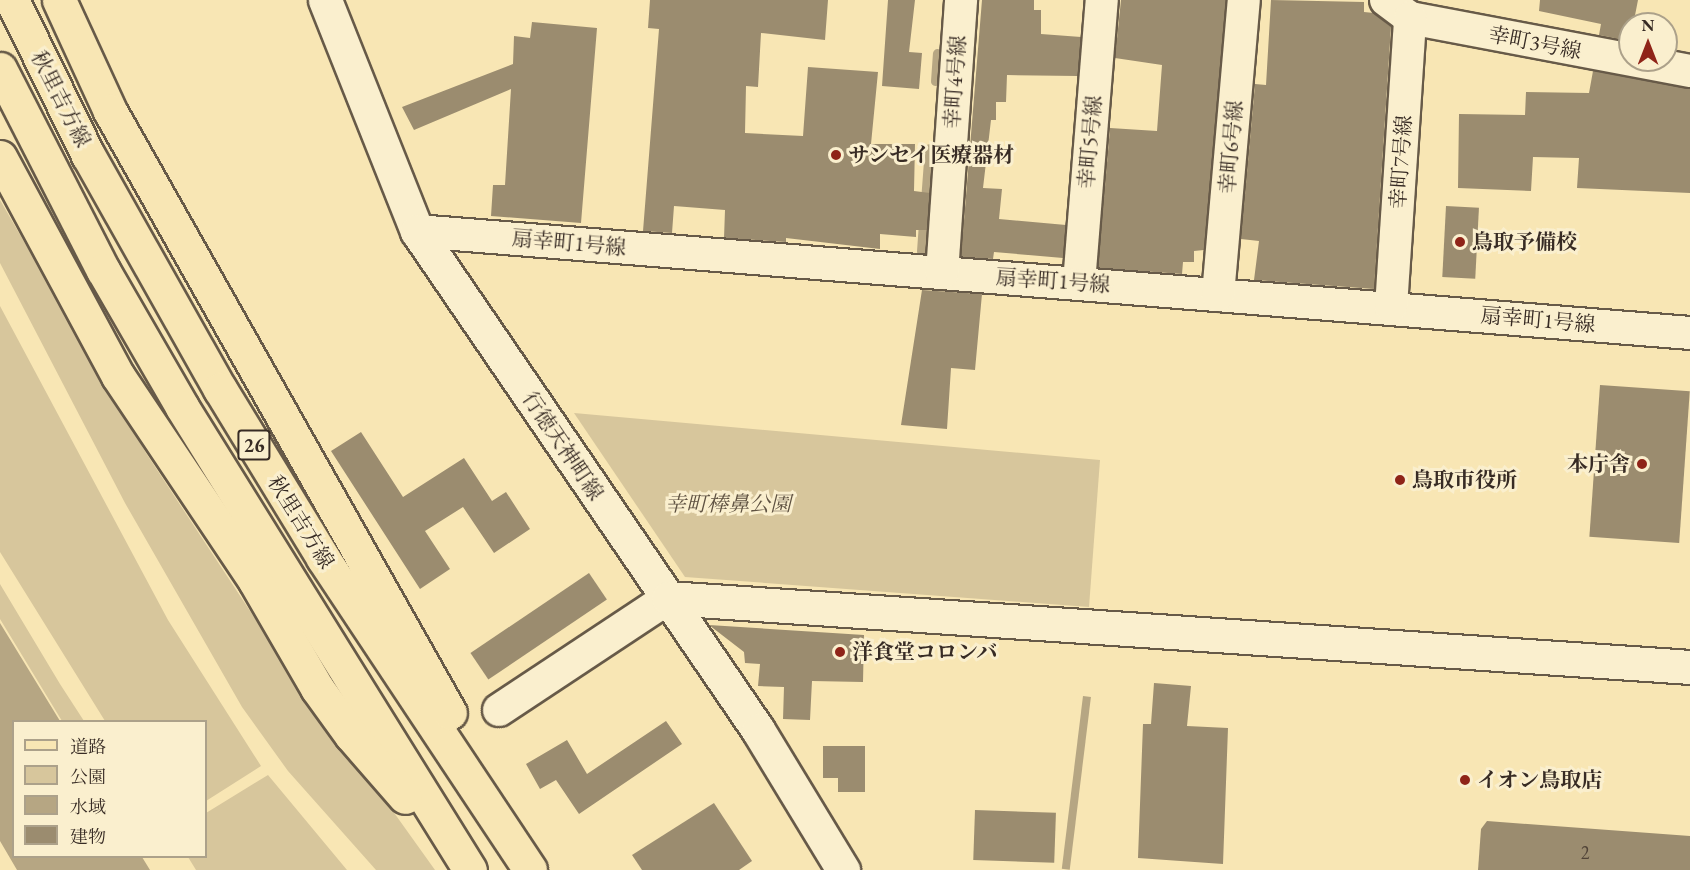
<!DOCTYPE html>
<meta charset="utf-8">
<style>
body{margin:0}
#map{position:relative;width:1690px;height:870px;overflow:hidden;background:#f8e6b4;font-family:"EB Garamond","Noto Serif JP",serif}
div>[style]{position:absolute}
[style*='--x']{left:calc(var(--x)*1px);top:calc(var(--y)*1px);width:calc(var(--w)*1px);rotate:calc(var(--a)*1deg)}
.green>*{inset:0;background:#d7c69c}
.water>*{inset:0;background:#b6a683;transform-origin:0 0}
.stream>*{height:9px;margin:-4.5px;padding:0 4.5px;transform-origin:4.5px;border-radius:4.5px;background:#b6a683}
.building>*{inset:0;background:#9b8c6f;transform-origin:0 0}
.roads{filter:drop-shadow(2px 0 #675a48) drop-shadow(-2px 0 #675a48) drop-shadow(0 2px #675a48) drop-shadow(0 -2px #675a48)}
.street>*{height:32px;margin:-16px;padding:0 16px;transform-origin:16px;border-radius:16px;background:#faefce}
.secondary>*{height:33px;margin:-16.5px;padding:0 16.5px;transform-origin:16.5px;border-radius:16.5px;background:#faefce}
.primary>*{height:33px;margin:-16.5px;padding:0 16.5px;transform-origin:16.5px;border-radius:16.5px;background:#f8e6b4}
.dots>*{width:16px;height:16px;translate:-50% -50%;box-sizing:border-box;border:3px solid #faefce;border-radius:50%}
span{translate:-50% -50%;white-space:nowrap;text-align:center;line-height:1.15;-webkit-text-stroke:6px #faefce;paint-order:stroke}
.number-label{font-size:18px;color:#504337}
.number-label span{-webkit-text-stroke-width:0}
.shield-label span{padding:2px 4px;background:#faefce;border:2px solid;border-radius:4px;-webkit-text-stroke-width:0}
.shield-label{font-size:20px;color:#372b24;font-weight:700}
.street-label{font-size:21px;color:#372b24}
.poi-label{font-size:21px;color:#372b24;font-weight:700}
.left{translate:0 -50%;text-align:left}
.right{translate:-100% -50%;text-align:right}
.park-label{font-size:21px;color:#5f5242;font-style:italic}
.legend{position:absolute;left:12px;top:720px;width:195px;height:138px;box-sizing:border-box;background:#faefce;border:2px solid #aca18a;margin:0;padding:8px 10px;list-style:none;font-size:18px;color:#372b24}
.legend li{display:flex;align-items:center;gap:12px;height:30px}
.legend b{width:30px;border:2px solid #aca18a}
.north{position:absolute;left:1618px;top:12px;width:60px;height:60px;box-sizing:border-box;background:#faefce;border:2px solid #aca18a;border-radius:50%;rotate:0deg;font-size:16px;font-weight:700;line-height:24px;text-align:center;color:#372b24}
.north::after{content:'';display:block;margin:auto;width:21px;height:27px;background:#8f2418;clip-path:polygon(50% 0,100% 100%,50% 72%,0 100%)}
</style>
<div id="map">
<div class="green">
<div style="clip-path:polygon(0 200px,146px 453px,254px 617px,435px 870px,376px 870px,288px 771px,242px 707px,125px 503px,0 263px)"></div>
<div style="clip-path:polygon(0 306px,168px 620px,261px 766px,206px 801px,206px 722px,105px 721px,0 552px)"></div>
<div style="clip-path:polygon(574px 413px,1100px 460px,1089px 607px,685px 577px)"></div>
<div style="clip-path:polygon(0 584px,60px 684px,84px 721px,62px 721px,0 619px)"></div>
<div style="clip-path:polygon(268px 775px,347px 870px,196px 870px,188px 857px,206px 856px,206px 813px)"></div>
</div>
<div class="water">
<div style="clip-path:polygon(0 623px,60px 721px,14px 722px,14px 856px,142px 857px,150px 870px,17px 870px,0 841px)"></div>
<div style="left:1083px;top:696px;width:8px;height:174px;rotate:7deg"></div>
</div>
<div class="stream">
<div style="--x:935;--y:81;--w:28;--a:-86"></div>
<div style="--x:925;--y:201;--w:53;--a:-85.7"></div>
<div style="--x:921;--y:251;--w:30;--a:-86"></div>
</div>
<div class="building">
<div style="clip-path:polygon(650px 0,828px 0,825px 40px,761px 33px,758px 87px,746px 86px,745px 133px,803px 136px,808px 67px,878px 72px,871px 144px,915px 144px,914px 191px,930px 193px,927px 230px,916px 230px,916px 237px,880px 234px,880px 249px,786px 238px,786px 242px,724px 238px,725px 210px,674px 206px,672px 233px,643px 231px,659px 29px,648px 28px)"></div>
<div style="clip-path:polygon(888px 0,915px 0,909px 52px,922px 53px,919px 89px,882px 86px)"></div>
<div style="clip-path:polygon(982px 0,1034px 0,1034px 10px,1041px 10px,1041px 34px,1081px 37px,1078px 76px,1007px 75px,1006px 102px,996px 102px,996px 120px,991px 120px,983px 188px,1002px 189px,999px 219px,1066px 225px,1063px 258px,994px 252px,993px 259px,961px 257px)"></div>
<div style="clip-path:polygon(1121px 0,1226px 0,1204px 250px,1194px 251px,1194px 262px,1183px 262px,1182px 274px,1098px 268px,1110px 128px,1157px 131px,1162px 65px,1115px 58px)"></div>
<div style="clip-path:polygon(1271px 0,1364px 2px,1364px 12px,1374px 13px,1391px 27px,1374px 289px,1254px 280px,1259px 241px,1241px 239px,1255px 84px,1266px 85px)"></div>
<div style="clip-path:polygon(1540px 0,1638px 0,1630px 41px,1599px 35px,1601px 24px,1539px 11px)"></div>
<div style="clip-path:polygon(532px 22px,597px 28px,581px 223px,491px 216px,493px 185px,505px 185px,511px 89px,414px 130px,402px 107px,513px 64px,514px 36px,530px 38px)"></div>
<div style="clip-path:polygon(1593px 71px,1690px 89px,1690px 193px,1577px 188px,1579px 158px,1533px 157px,1531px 191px,1458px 188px,1459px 114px,1525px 115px,1526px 92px,1589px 93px)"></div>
<div style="left:1446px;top:206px;width:33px;height:71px;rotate:3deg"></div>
<div style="clip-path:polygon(922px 290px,982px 294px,975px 370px,951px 368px,947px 429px,901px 425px)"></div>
<div style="left:1600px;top:385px;width:90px;height:152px;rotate:4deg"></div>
<div style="clip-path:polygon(361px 432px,403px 497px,464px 458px,492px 501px,506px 492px,530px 529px,494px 553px,463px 507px,425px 531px,450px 569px,420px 589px,331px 451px)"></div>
<div style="left:589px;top:573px;width:32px;height:143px;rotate:56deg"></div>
<div style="clip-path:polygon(709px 625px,864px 635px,863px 682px,812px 681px,810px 720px,783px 719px,784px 687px,758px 686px,760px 664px,745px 663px,744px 652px)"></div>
<div style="clip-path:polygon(1154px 683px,1191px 686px,1187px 726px,1228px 728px,1223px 864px,1138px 858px,1143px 724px,1151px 724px)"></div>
<div style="clip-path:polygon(666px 721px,682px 744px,579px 814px,556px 780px,540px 789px,526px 764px,567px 740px,587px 774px)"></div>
<div style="clip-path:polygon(823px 746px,865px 746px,865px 792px,838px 792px,838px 778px,823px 778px)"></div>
<div style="clip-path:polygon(714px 803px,752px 861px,739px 870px,642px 870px,632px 855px)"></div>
<div style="left:975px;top:810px;width:81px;height:50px;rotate:2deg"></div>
<div style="clip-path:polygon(1487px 821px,1690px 836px,1690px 870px,1478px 870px,1481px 829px)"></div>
</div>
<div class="roads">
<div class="street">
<div style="--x:1386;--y:0;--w:30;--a:37"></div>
<div style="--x:1410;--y:18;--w:285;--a:10.7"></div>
<div style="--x:417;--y:231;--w:1277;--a:4.58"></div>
<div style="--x:942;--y:273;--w:274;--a:-86"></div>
<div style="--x:1079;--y:283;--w:284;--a:-85.4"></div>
<div style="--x:1218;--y:295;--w:296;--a:-85"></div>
<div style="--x:1391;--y:307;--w:290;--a:-86.2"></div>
<div style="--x:499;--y:710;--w:203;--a:-33.5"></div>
</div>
<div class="secondary">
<div style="--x:325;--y:0;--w:249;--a:68.3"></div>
<div style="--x:417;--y:231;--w:604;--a:55.65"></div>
<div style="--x:758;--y:730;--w:164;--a:58.7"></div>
<div style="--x:668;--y:598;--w:1024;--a:3.86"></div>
</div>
<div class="primary">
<div style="--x:12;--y:0;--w:173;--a:63.9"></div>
<div style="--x:88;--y:155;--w:269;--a:60.6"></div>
<div style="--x:220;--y:389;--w:198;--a:58.6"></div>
<div style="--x:323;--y:558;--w:374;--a:56.4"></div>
<div style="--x:59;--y:0;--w:122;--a:65.3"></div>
<div style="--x:110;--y:111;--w:691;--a:60.54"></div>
<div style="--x:0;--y:69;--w:226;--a:62.9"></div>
<div style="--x:103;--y:270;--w:158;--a:60"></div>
<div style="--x:182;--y:407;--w:545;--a:58.12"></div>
<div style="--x:0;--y:157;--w:249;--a:61.7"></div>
<div style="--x:118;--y:376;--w:247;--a:56.2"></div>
<div style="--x:255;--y:581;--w:124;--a:59.9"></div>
<div style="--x:317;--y:688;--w:58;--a:54.1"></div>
<div style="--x:351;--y:735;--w:82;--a:48.9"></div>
</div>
</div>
<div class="dots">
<div style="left:836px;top:155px;background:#8f2418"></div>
<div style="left:1460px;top:242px;background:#8f2418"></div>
<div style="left:1642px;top:464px;background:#8f2418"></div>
<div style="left:1400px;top:480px;background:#8f2418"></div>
<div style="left:840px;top:652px;background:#8f2418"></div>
<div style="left:1465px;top:780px;background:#8f2418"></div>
</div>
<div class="number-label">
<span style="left:1585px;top:853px">2</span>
</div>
<div class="shield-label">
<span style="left:254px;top:445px">26</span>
</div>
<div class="street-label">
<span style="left:1535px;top:43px;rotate:11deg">幸町3号線</span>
<span style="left:955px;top:82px;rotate:-86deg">幸町4号線</span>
<span style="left:61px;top:99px;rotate:63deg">秋里吉方線</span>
<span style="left:1090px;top:142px;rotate:-85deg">幸町5号線</span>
<span style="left:1231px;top:147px;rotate:-85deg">幸町6号線</span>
<span style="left:1401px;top:162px;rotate:-86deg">幸町7号線</span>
<span style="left:569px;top:243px;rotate:5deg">扇幸町1号線</span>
<span style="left:1053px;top:281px;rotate:4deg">扇幸町1号線</span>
<span style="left:1538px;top:320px;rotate:5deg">扇幸町1号線</span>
<span style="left:563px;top:446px;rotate:56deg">行徳天神町線</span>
<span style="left:301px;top:522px;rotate:58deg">秋里吉方線</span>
</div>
<div class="poi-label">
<span class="left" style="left:848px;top:155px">サンセイ医療器材</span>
<span class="left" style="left:1472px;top:242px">鳥取予備校</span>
<span class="right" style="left:1630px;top:464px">本庁舎</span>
<span class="left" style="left:1412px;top:480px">鳥取市役所</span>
<span class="left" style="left:852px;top:652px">洋食堂コロンバ</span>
<span class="left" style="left:1477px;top:780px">イオン鳥取店</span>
</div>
<div class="park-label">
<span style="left:728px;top:504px">幸町棒鼻公園</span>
</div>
<ul class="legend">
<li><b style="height:8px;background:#f8e6b4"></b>道路</li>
<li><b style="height:16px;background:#d7c69c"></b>公園</li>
<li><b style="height:16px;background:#b6a683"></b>水域</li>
<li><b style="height:16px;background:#9b8c6f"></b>建物</li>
</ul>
<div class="north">N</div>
</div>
